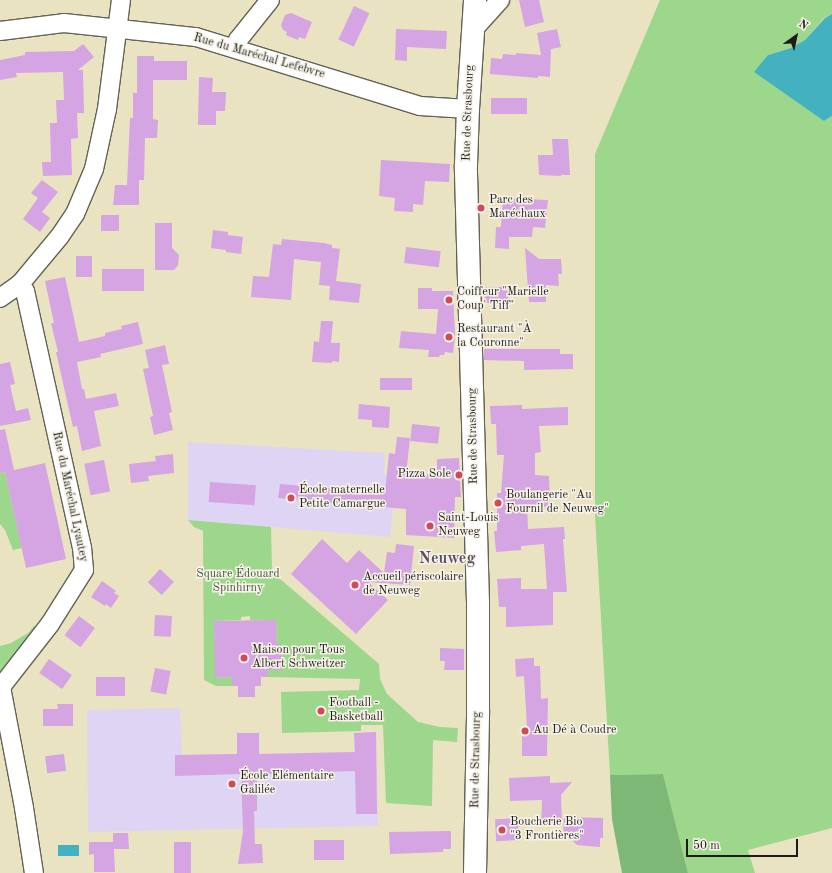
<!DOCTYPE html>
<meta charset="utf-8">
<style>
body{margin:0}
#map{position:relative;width:832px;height:873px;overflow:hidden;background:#e9e3c2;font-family:"Old Standard TT",serif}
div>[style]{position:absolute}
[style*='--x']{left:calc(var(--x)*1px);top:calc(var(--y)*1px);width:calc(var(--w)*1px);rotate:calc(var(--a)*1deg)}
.built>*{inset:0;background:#ded5f5}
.green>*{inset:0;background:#9cd78b}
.forest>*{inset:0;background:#7db877}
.water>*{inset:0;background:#44b1c1;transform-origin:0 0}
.building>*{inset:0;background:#d5a4e2;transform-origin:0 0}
.roads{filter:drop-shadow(1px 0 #646256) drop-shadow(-1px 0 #646256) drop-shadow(0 1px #646256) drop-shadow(0 -1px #646256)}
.street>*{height:18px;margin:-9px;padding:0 9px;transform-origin:9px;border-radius:9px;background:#fff}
.secondary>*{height:22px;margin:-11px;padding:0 11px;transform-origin:11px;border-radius:11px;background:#fff}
.dots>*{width:11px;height:11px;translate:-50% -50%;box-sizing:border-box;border:2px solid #f7f3e8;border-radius:50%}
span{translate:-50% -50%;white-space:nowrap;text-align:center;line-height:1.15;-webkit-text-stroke:3px #f7f3e8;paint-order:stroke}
.street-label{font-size:12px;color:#1c1c1c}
.poi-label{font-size:12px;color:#1c1c1c}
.left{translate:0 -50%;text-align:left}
.right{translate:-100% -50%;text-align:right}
.park-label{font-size:12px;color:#42543d}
.district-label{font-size:16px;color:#5d4c61;font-weight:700}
.north{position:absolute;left:776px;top:16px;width:40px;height:40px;-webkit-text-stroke:3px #f7f3e8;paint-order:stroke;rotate:33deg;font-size:11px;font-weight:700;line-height:16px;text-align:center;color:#1c1c1c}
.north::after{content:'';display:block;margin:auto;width:14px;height:18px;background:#1c1c1c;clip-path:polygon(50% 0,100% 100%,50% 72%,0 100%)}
.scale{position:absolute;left:686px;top:839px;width:112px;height:18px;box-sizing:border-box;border:2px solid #1c1c1c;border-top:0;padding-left:5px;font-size:12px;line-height:14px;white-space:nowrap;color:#1c1c1c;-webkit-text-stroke:3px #f7f3e8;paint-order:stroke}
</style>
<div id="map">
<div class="built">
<div style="clip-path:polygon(188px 442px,385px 453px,384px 474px,396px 477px,390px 537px,188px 520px)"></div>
<div style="clip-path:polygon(180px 708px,182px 755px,237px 754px,237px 733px,259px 733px,260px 754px,354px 752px,354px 733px,376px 732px,378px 826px,88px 832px,87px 710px)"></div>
</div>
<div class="green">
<div style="clip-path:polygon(660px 0,832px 0,832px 14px,824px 18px,805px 40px,791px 48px,768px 55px,824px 121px,832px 116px,832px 828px,748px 850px,755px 873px,688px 873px,663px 774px,610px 775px,595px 515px,595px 154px)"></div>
<div style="clip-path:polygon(5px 472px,22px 548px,13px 550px,5px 530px,0 524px,0 473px)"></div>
<div style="clip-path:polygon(188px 520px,271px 527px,272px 572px,379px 664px,380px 679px,387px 694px,418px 722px,440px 727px,458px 728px,457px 742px,433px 740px,432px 806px,386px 803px,383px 725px,361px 725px,361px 731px,282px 733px,281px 692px,359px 690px,360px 679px,268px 677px,268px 670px,282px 669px,281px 645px,277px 645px,276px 620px,250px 620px,250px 616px,241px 617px,241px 620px,214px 621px,216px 678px,232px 677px,232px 686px,216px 686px,204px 680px,203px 531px,194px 527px)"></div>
<div style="clip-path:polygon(34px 626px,37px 627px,3px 673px,0 672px,0 646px,11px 643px,28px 633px)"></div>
</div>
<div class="forest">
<div style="clip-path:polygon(663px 774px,688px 873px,622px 873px,612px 819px,610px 775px)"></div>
</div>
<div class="water">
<div style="clip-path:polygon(832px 14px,832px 116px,824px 121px,754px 72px,768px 55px,791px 48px,805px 40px,825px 18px)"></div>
<div style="left:58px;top:845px;width:21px;height:11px"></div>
</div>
<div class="building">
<div style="clip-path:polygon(519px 0,539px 0,544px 22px,525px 27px)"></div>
<div style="left:354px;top:6px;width:17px;height:37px;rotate:25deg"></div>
<div style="clip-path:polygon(291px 13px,312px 22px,305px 39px,299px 37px,298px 40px,286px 35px,287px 32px,283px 30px,281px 25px,285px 15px)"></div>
<div style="clip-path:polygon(396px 29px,447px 31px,446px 49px,407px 47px,407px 61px,395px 60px)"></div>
<div style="clip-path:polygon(557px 29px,561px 47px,551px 49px,550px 77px,538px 76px,538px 78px,490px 74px,491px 58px,502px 59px,503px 54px,516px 55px,516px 53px,541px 55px,537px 33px)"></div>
<div style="clip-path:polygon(83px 44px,94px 57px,78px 70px,83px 70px,84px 113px,77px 113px,78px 138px,71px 139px,72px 175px,43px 176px,42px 162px,51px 162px,50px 123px,57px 123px,56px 100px,64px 100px,63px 72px,16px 73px,17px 77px,0 80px,0 60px,25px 55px,25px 52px,74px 51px)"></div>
<div style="clip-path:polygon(137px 56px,154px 56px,154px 61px,187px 61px,187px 80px,153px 80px,153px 119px,158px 120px,157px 138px,145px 138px,144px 180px,139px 180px,139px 205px,113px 205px,115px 185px,127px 185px,130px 118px,133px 118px,133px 93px,137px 93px)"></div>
<div style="clip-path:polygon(199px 77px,213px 78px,212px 92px,226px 92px,225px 111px,216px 111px,216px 125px,198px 125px)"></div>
<div style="left:491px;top:98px;width:36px;height:16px"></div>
<div style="clip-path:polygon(552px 139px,568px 139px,570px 175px,561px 175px,561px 176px,539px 175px,538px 155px,553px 155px)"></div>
<div style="clip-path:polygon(381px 160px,450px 164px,449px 182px,425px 181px,423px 205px,413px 204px,413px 212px,394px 211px,395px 198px,379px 196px)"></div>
<div style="clip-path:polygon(42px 180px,58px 192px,42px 212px,50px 218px,40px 232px,23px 219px,38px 198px,31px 193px)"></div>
<div style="clip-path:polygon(503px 198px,548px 200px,545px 228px,533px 227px,532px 237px,509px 237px,509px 249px,495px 248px,496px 227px,501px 227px)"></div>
<div style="left:101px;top:215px;width:18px;height:16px"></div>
<div style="clip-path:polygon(155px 223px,172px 223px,172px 248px,179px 255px,178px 265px,174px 270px,155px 270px)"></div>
<div style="clip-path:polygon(213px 230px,228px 232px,228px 235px,243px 237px,241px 254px,226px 252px,226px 250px,211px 248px)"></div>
<div style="clip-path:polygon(282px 239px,324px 243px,332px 245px,332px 248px,340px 249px,336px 281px,361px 284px,359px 303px,329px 300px,330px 286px,319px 285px,321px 262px,294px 259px,291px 300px,251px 297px,253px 276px,269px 277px,273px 244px,281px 245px)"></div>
<div style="left:406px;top:247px;width:35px;height:16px;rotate:7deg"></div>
<div style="clip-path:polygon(525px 248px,539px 259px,561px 259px,562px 274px,558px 274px,559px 286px,546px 285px,546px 302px,529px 302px)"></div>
<div style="left:76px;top:256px;width:16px;height:21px"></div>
<div style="left:102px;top:269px;width:42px;height:22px"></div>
<div style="clip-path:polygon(65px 277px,79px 342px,105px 336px,105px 333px,122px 329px,121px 326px,138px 322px,143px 344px,100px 354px,101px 357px,77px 362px,82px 389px,84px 389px,86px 399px,116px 393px,119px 406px,94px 411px,101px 446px,82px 451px,77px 426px,73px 427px,69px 410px,56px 352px,58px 352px,51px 323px,54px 323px,45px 281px)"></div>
<div style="left:485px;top:287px;width:23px;height:16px"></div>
<div style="clip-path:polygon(418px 288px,432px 288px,432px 291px,453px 291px,455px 335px,453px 353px,445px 352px,444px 355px,440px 355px,439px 357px,428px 357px,429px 350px,399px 348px,401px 331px,436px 334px,438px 309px,418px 309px)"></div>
<div style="clip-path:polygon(321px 321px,333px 321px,331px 343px,340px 343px,339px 362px,332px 361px,332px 363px,312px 362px,314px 341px,319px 342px)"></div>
<div style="clip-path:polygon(165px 345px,169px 364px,162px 365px,172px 412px,169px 413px,173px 430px,154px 435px,150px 417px,153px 416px,143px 369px,149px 368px,145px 350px)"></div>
<div style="clip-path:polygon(484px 349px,560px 349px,560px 354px,573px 354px,573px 369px,524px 370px,524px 361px,484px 360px)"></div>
<div style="clip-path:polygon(10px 362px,15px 384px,10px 385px,16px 411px,28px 408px,31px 420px,0 426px,0 364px)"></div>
<div style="left:380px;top:378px;width:32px;height:12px"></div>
<div style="clip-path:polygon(359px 404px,390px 407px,389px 428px,372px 427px,372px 420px,358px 419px)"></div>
<div style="clip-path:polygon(522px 405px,522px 409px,568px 407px,568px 425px,539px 426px,541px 452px,535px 453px,535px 475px,549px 476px,550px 507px,527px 506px,528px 529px,564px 527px,565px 539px,563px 539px,567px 592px,553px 592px,553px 625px,506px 627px,506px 607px,499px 607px,497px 579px,521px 578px,521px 589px,547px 589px,544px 544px,521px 546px,521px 550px,496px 552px,494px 531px,497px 531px,497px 493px,501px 493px,504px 455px,497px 455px,496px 424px,491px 424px,490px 406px)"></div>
<div style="left:412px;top:424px;width:28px;height:17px;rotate:6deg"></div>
<div style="clip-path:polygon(5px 429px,14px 470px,45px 463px,66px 559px,26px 568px,5px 472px,9px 471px,0 473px,0 430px)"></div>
<div style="clip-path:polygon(397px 437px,410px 438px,406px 475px,437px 474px,437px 459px,459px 458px,461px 497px,455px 497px,454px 538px,406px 535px,406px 509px,278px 498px,280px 484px,385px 493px,389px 453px,395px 454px)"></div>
<div style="clip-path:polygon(173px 454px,174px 473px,148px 476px,149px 481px,131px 483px,129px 464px,156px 461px,155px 456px)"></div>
<div style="left:104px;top:460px;width:32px;height:20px;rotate:79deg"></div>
<div style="left:210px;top:482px;width:46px;height:20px;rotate:4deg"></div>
<div style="clip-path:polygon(322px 539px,347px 563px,359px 550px,384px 573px,387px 552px,395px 553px,396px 544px,414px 546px,410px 585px,368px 582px,388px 600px,356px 634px,291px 574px)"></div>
<div style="left:160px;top:569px;width:19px;height:18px;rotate:43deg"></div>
<div style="clip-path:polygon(102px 581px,116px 591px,114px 593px,119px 596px,111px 608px,106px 604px,105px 606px,91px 597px)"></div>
<div style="left:155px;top:615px;width:17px;height:21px;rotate:3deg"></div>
<div style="left:79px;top:616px;width:20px;height:24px;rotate:37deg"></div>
<div style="clip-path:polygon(276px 620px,277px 645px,281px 644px,282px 670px,268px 670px,268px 677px,261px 677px,261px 686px,255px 686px,255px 697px,238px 697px,238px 686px,232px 686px,232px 677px,215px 678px,214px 621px)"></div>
<div style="clip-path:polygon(440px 648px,464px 649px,464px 670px,444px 670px,445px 661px,440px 661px)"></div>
<div style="clip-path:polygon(534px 658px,534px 666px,540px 666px,541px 699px,548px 698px,547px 756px,522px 756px,522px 727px,527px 727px,524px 676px,516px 677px,515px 659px)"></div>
<div style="left:49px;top:659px;width:28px;height:17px;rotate:35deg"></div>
<div style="left:155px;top:668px;width:16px;height:24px;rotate:11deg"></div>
<div style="left:96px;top:677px;width:29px;height:19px"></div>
<div style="clip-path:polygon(57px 704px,73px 704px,73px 726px,43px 726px,43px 709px,58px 709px)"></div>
<div style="clip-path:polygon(376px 732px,377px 814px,356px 814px,355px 771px,257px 774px,257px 811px,254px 811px,255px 844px,262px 844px,263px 863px,238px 864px,243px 831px,241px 774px,175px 776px,175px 755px,237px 754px,237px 733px,259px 733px,259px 754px,355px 752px,354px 733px)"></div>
<div style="left:64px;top:754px;width:17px;height:19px;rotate:83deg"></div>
<div style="clip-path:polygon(550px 776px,550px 783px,572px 782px,561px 795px,562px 825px,541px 826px,542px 800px,510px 801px,509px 778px)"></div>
<div style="clip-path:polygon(564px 817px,603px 818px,603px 838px,600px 838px,600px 847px,577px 845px,568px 836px,563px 836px)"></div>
<div style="left:518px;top:818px;width:22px;height:23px;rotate:87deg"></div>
<div style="clip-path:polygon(451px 831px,451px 849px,443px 849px,443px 852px,390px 854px,389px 832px)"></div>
<div style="clip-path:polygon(113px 833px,128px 833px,129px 849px,114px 849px,115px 872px,94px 872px,94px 854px,89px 855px,89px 842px,113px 842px)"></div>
<div style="left:314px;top:840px;width:30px;height:20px"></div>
<div style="left:174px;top:842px;width:17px;height:31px"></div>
</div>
<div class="roads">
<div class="street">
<div style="--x:0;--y:31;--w:64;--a:-7.1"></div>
<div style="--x:64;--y:23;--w:133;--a:6.1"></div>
<div style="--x:196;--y:37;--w:234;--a:17.1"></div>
<div style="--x:420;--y:106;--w:48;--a:3.6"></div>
<div style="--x:472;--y:31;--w:42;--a:-47.9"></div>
<div style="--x:235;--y:48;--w:9;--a:-69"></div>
<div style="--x:238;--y:40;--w:51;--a:-51.3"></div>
<div style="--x:0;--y:298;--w:24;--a:-35"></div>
<div style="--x:20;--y:284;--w:62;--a:-50.2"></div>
<div style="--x:60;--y:236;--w:27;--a:-56"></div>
<div style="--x:75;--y:214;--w:49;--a:-67.1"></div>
<div style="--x:94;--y:169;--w:61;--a:-77.8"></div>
<div style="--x:107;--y:109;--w:110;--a:-82.7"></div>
<div style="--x:1;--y:687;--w:80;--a:-52.1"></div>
<div style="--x:50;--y:624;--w:64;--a:-57.8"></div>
<div style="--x:84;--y:570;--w:22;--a:-95"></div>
<div style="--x:82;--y:548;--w:263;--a:-102.5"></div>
<div style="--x:25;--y:291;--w:9;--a:-126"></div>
<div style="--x:1;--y:687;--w:123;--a:79.2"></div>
<div style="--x:24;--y:808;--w:66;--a:81.3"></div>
</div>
<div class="secondary">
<div style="--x:475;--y:873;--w:163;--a:-88.9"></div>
<div style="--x:478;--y:710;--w:107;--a:-90"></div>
<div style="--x:478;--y:603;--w:438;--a:-91.6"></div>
<div style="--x:466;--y:165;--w:56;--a:-88"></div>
<div style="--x:468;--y:109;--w:109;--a:-86.3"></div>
</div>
</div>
<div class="dots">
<div style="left:481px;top:208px;background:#d1495b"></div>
<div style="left:449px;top:300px;background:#d1495b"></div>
<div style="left:449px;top:337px;background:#d1495b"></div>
<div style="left:459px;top:475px;background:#d1495b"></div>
<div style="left:291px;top:498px;background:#d1495b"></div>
<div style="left:498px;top:503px;background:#d1495b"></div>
<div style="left:430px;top:526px;background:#d1495b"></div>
<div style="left:355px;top:585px;background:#d1495b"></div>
<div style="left:244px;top:658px;background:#d1495b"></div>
<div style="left:321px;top:711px;background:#d1495b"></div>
<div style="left:525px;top:731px;background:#d1495b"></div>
<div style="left:232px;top:784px;background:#d1495b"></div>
<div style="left:502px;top:830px;background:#d1495b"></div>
</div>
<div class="street-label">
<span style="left:259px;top:57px;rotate:16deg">Rue du Maréchal Lefebvre</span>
<span style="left:469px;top:113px;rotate:-88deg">Rue de Strasbourg</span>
<span style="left:474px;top:436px;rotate:-91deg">Rue de Strasbourg</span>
<span style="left:69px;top:497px;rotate:78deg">Rue du Maréchal Lyautey</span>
<span style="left:477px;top:760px;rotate:-89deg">Rue de Strasbourg</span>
</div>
<div class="poi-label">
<span class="left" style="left:489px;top:208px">Parc des<br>Maréchaux</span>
<span class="left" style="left:457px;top:300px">Coiffeur "Marielle<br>Coup' Tiff"</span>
<span class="left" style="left:457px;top:337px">Restaurant "À<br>la Couronne"</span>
<span class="right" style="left:451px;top:475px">Pizza Sole</span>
<span class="left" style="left:299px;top:498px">École maternelle<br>Petite Camargue</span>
<span class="left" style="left:506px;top:503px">Boulangerie "Au<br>Fournil de Neuweg"</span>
<span class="left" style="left:438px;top:526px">Saint-Louis<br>Neuweg</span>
<span class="left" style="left:363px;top:585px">Accueil périscolaire<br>de Neuweg</span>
<span class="left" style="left:252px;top:658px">Maison pour Tous<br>Albert Schweitzer</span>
<span class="left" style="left:329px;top:711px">Football -<br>Basketball</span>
<span class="left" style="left:533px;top:731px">Au Dé à Coudre</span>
<span class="left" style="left:240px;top:784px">École Elémentaire<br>Galilée</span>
<span class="left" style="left:510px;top:830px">Boucherie Bio<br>"3 Frontières"</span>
</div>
<div class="park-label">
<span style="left:238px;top:582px">Square Édouard<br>Spinhirny</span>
</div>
<div class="district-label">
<span style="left:447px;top:559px">Neuweg</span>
</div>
<div class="north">N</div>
<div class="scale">50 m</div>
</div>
